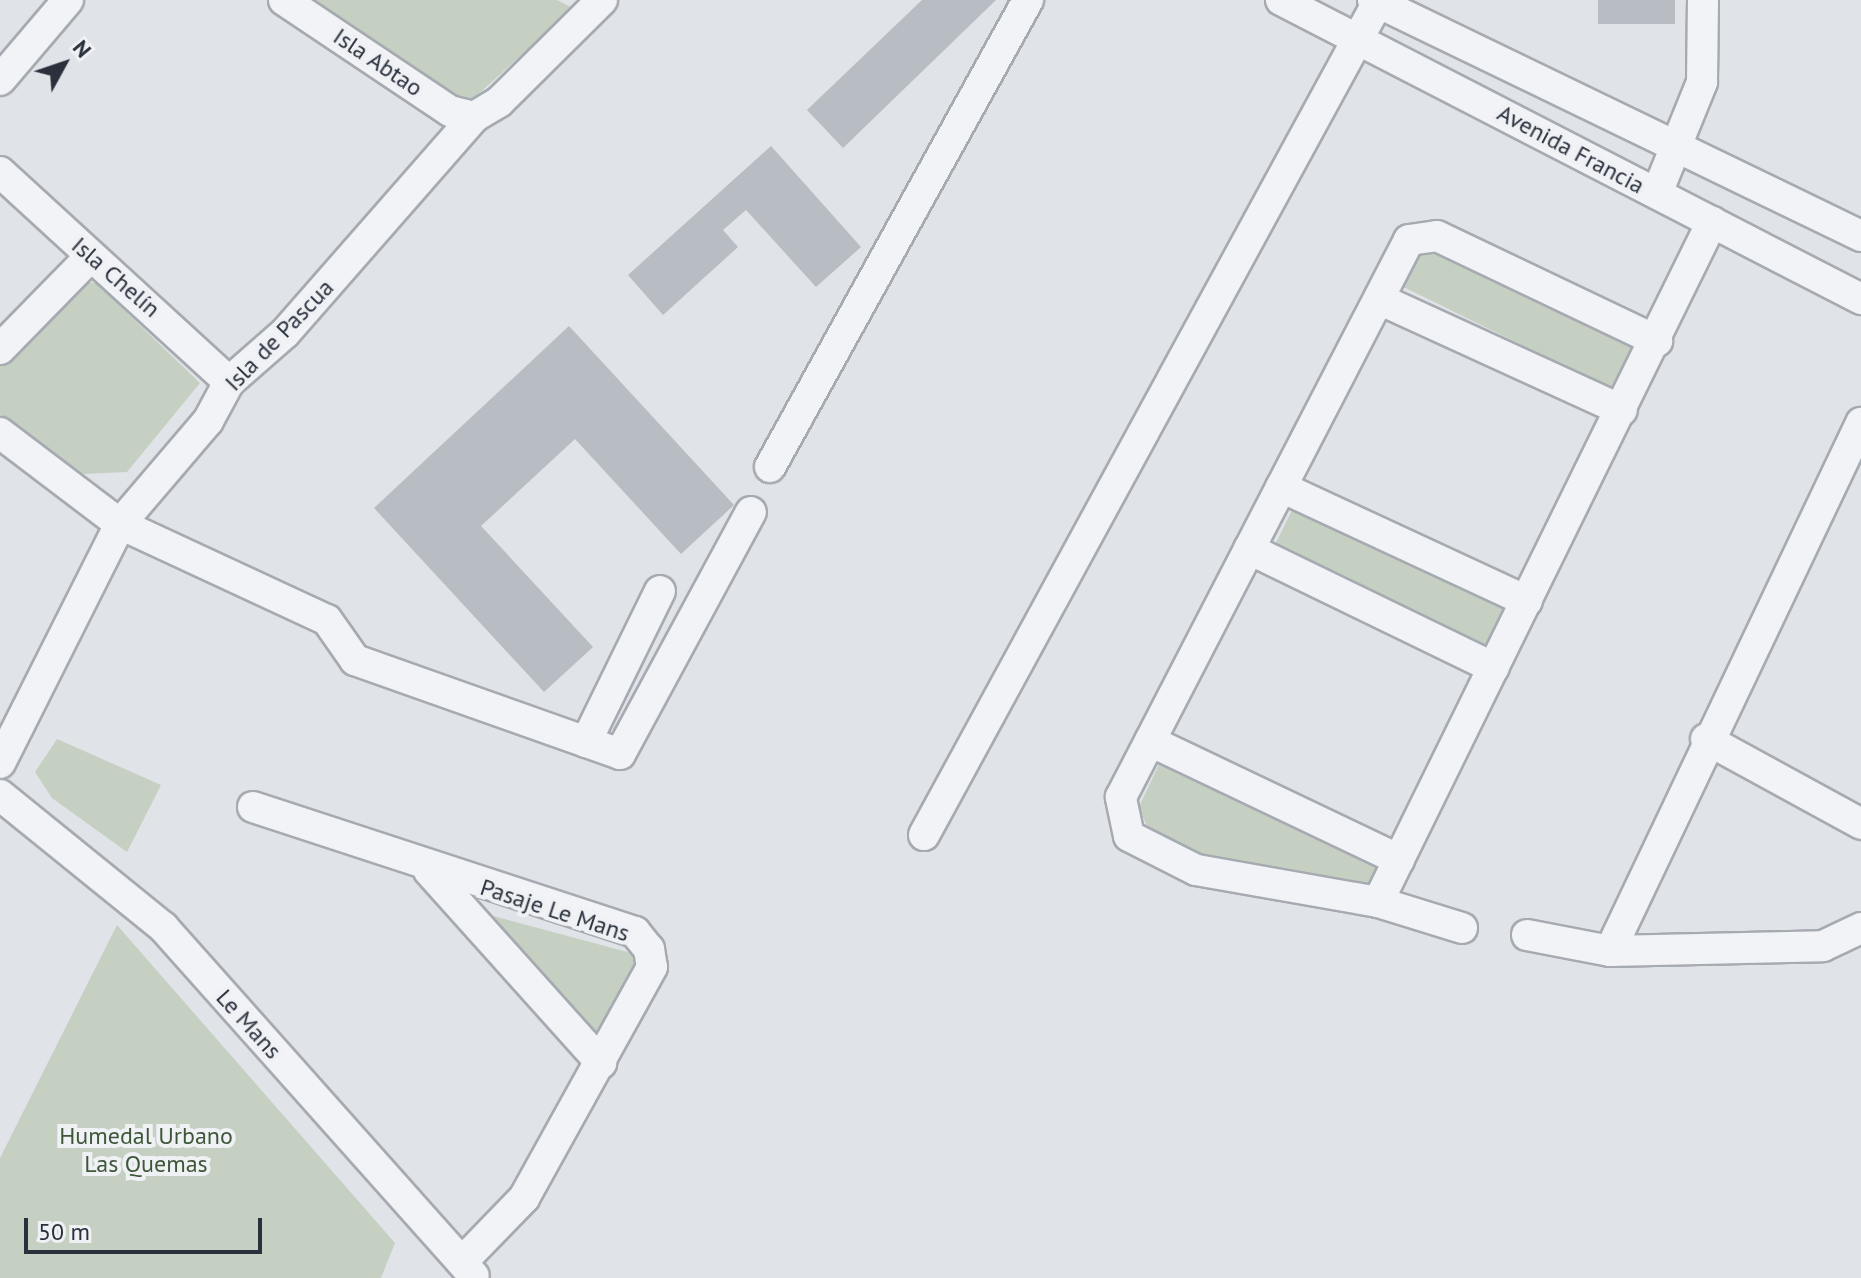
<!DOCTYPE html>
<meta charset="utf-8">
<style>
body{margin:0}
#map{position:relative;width:1861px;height:1278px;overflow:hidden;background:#e0e3e7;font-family:"PT Sans",sans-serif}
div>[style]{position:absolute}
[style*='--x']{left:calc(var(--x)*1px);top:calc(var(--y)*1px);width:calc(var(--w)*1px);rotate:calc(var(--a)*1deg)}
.green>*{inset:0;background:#c5d0c2;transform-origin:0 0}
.building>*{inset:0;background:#b8bcc3;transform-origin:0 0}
.roads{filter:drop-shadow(2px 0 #a6aab1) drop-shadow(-2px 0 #a6aab1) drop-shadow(0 2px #a6aab1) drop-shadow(0 -2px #a6aab1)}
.minor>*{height:30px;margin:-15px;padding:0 15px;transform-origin:15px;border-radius:15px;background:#f2f3f6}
span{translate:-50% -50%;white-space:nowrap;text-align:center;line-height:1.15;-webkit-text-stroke:8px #eff1f5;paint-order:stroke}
.street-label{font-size:24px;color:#2a313d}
.park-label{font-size:24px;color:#3f5739}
.north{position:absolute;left:24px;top:24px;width:80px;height:80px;-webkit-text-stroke:6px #eff1f5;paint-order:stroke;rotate:50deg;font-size:22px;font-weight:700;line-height:32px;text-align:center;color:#2a313d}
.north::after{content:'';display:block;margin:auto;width:28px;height:36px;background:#2a313d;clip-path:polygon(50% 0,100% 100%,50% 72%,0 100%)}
.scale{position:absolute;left:24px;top:1218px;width:238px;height:36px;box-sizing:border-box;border:4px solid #2a313d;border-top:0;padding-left:10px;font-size:24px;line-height:28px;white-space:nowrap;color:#2a313d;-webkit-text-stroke:6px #eff1f5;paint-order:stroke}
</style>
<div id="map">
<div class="green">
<div style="clip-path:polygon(311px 0,557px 0,573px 8px,474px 98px,443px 101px)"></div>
<div style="left:1422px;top:245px;width:235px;height:46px;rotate:26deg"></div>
<div style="clip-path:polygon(83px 282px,96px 283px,200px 383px,127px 472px,84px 474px,14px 433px,0 414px,0 360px)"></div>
<div style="left:1294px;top:506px;width:236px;height:45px;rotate:26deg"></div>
<div style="clip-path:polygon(57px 739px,161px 785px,127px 852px,52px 798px,35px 772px)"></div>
<div style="clip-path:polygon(1160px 762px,1384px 866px,1369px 885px,1201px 858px,1148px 829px,1139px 807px)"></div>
<div style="clip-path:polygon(475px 911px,631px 953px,638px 974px,600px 1048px)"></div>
<div style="clip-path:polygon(117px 925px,395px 1243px,381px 1278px,0 1278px,0 1158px)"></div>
</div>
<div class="building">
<div style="clip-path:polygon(922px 0,996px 0,843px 148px,807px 110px)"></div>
<div style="left:1598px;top:0;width:77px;height:24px"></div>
<div style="clip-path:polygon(771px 146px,861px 247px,816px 287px,746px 210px,723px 230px,738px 247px,663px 315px,628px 275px)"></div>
<div style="clip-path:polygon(569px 326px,734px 505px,681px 554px,575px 439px,481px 526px,593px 647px,544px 692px,374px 508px)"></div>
</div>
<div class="roads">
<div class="minor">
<div style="--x:284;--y:0;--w:200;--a:33.8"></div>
<div style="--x:450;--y:111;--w:25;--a:14"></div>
<div style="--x:1281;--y:0;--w:653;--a:27.27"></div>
<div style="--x:1373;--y:0;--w:542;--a:25.81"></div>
<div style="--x:0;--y:80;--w:105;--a:-49.6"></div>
<div style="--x:0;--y:172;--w:311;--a:42.5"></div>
<div style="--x:1657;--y:193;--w:120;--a:-67.9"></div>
<div style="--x:1702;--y:82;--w:82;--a:-89.3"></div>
<div style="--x:1379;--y:299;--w:267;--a:24.6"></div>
<div style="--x:0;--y:349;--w:129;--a:-45.6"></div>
<div style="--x:0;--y:433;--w:151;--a:37.2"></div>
<div style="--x:120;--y:524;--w:228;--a:24.9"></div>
<div style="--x:327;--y:620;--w:49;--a:55"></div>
<div style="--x:355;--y:660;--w:281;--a:19.5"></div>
<div style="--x:620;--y:754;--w:275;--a:-61.6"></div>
<div style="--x:770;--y:467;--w:534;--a:-61.08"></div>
<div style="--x:1281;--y:487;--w:271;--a:24.9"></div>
<div style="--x:1249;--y:549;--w:272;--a:25.9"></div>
<div style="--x:1706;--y:739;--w:177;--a:28.7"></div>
<div style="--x:1150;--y:741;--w:276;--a:25.5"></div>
<div style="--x:586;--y:742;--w:168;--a:-63.9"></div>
<div style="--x:0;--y:763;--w:267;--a:-63.3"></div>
<div style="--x:120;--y:524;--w:135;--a:-49.5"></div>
<div style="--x:208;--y:421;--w:44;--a:-61.7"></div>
<div style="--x:229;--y:382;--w:74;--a:-41.2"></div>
<div style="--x:285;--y:333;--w:287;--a:-48.8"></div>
<div style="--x:474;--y:117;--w:29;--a:-31"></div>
<div style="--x:499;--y:102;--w:145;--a:-44.7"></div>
<div style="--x:0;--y:795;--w:210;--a:39"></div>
<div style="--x:163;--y:927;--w:467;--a:48.3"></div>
<div style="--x:253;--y:807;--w:402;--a:18.1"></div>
<div style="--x:635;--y:932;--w:22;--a:51"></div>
<div style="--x:649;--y:949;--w:18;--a:81"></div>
<div style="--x:652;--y:967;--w:264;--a:119"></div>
<div style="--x:524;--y:1198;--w:89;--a:134.1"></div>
<div style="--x:924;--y:835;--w:949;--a:-61.41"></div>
<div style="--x:429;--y:871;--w:258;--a:48.1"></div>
<div style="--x:1378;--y:902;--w:758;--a:-63.84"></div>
<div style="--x:1462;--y:928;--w:88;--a:-162.8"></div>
<div style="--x:1378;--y:902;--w:185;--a:-170"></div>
<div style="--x:1196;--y:870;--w:75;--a:-153.1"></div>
<div style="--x:1129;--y:836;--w:40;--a:-102"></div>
<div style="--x:1121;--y:797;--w:627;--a:-62.66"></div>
<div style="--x:1409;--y:240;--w:28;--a:-8"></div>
<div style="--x:1437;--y:236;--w:244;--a:25.5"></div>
<div style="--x:1527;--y:935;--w:85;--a:10.9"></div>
<div style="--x:1610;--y:951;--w:213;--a:-1.3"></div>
<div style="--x:1823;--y:946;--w:42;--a:-25.3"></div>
<div style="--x:1610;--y:951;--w:585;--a:-64.57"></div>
</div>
</div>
<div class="street-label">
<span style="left:378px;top:62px;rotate:34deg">Isla Abtao</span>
<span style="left:1571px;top:149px;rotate:28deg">Avenida Francia</span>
<span style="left:116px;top:277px;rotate:41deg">Isla Chelín</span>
<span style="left:279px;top:335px;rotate:-46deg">Isla de Pascua</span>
<span style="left:555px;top:910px;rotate:18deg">Pasaje Le Mans</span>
<span style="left:249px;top:1024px;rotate:48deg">Le Mans</span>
</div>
<div class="park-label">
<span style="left:146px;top:1150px">Humedal Urbano<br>Las Quemas</span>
</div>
<div class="north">N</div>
<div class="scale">50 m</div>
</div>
